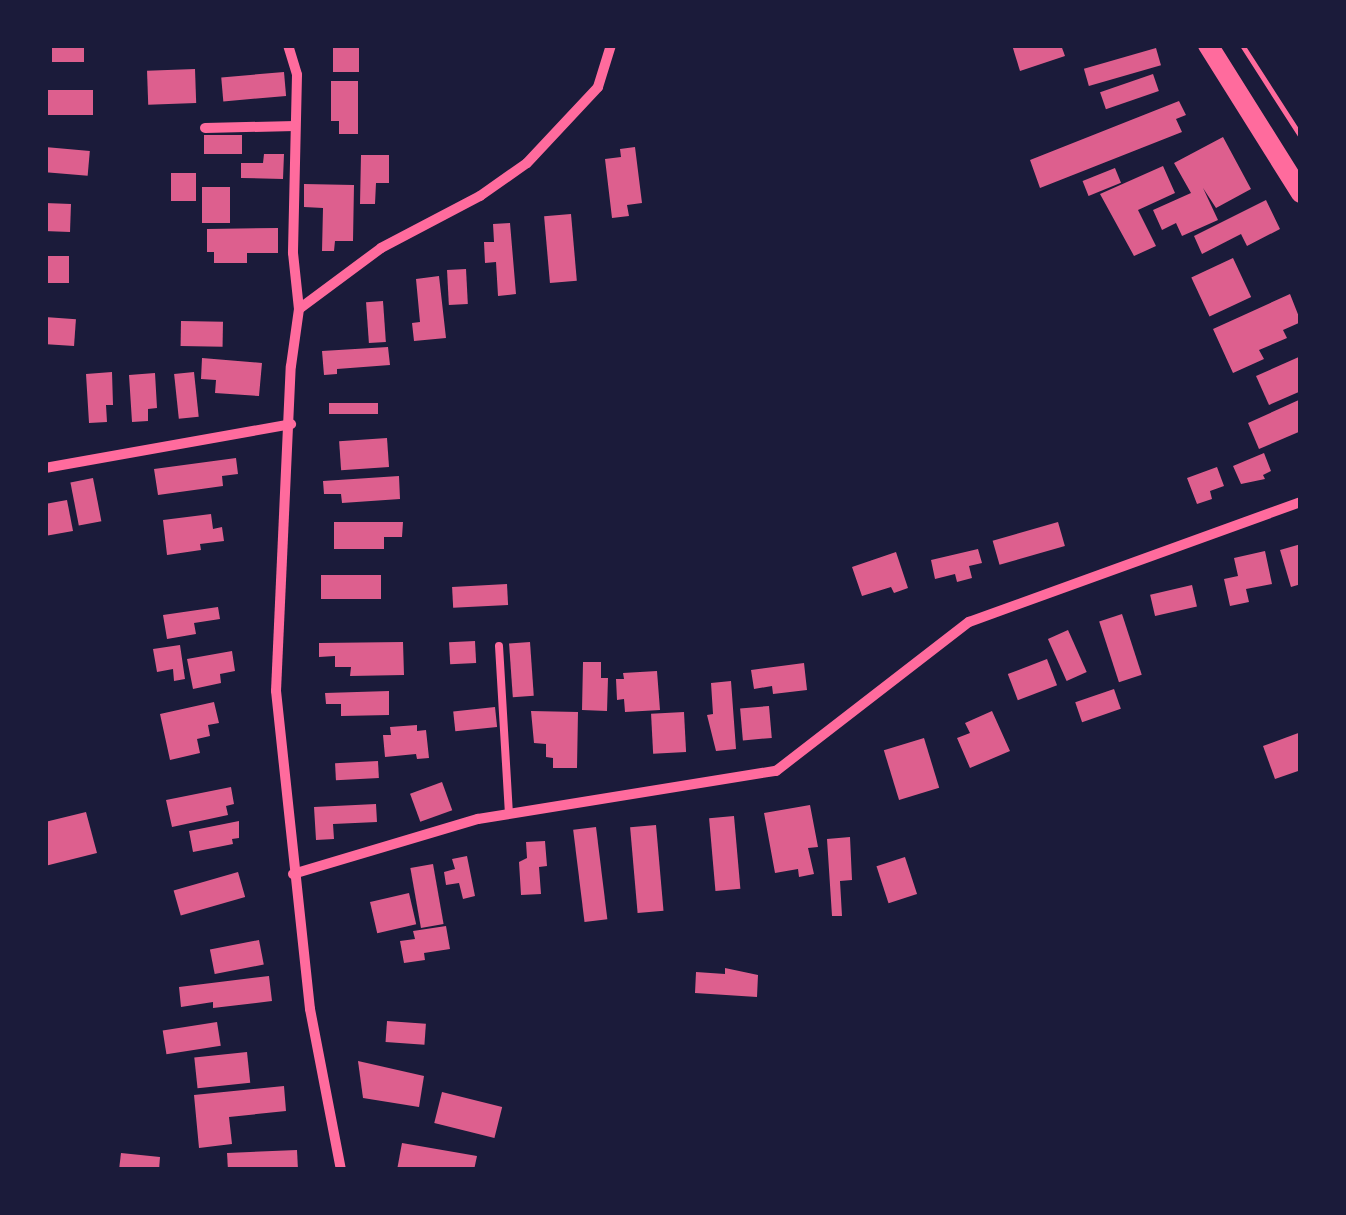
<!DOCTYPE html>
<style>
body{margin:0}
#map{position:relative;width:1346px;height:1215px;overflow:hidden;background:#1b1b3a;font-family:"Nunito Sans",sans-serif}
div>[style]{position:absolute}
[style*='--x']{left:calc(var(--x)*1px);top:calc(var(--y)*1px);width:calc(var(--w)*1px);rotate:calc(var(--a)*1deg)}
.building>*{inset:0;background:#dd5f8e;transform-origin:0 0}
.path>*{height:5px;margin:-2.5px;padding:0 2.5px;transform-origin:2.5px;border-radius:2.5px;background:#ff6b9d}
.service>*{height:8px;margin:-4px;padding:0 4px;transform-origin:4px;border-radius:4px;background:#ff6b9d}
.minor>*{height:10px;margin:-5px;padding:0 5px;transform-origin:5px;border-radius:5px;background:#ff6b9d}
.secondary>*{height:20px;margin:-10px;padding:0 10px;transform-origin:10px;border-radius:10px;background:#ff6b9d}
span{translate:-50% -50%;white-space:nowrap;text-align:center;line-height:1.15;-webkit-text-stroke:8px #1b1b3a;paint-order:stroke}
.frame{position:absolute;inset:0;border:48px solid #1b1b3a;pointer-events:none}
</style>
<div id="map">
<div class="building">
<div style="left:52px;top:45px;width:32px;height:17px"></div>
<div style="left:333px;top:45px;width:26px;height:27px"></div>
<div style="clip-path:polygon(1012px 45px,1061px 45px,1065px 56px,1020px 71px)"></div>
<div style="left:1156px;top:48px;width:18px;height:75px;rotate:74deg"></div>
<div style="left:195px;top:69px;width:34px;height:48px;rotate:88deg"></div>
<div style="left:284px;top:72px;width:24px;height:63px;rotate:85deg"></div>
<div style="left:1153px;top:74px;width:18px;height:56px;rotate:71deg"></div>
<div style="clip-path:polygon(331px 81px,358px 81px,358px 134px,339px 134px,339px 121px,331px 121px)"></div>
<div style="left:45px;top:90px;width:48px;height:25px"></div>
<div style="clip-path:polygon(1179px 101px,1186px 115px,1176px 119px,1182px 132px,1040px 188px,1030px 160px)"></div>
<div style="left:242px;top:135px;width:19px;height:38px;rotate:90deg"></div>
<div style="clip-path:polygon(1223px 137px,1251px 189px,1216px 208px,1203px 188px,1218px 220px,1182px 236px,1176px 223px,1162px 230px,1153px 210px,1191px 193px,1174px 163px)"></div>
<div style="left:45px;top:147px;width:45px;height:25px;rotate:5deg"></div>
<div style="clip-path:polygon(635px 147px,642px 203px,627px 205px,629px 216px,612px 218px,605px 159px,621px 157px,620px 149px)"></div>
<div style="clip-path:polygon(264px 154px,284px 154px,283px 179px,241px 178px,241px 163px,263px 163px)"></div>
<div style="clip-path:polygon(361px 155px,389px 155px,389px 183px,376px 183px,375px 204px,360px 204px)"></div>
<div style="clip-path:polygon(1163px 166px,1175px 193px,1138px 210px,1156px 246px,1134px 256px,1100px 194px)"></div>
<div style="left:1115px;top:168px;width:16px;height:35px;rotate:68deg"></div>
<div style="left:171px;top:173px;width:25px;height:28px"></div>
<div style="clip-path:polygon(304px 184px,354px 185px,353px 241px,335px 241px,334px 251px,322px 251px,323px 208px,304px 207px)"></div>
<div style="left:202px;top:187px;width:28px;height:36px"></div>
<div style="clip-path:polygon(1266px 200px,1280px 229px,1247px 246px,1241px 234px,1202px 254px,1194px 236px)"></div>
<div style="left:45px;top:203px;width:26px;height:28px;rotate:2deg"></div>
<div style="left:571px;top:214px;width:67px;height:27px;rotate:85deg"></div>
<div style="clip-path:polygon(510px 223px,516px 294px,498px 296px,496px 262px,485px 263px,484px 242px,494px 242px,493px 224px)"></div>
<div style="clip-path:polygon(278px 228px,278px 253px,247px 253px,247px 263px,214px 263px,214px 252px,207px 252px,207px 229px)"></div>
<div style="left:45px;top:256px;width:24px;height:27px"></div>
<div style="left:1233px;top:258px;width:43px;height:46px;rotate:65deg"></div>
<div style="left:466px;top:269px;width:35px;height:19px;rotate:87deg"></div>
<div style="clip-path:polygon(439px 276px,446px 338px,414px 341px,412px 323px,420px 322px,416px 279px)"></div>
<div style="clip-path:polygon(1290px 294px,1301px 322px,1283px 330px,1287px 338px,1259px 350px,1264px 359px,1233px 373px,1213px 329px)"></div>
<div style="left:383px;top:301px;width:41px;height:17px;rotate:86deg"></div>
<div style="left:45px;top:317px;width:31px;height:27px;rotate:4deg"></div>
<div style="left:181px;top:321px;width:42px;height:25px;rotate:1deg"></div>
<div style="clip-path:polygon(388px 347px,390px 365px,337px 369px,337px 374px,324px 375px,322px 351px)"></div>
<div style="clip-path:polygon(1301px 356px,1301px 391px,1269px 405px,1256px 376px)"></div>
<div style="clip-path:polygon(202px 358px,262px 363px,259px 396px,215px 393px,216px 380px,201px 379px)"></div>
<div style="clip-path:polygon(112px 372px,113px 405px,106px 405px,107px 422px,89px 423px,86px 374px)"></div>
<div style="left:194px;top:372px;width:45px;height:20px;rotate:84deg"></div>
<div style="clip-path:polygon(155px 373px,157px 408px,148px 409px,148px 421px,132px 422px,129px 375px)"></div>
<div style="clip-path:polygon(1301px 399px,1301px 431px,1259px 449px,1248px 423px)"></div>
<div style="left:378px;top:403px;width:11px;height:49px;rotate:90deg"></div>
<div style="left:387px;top:438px;width:29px;height:48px;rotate:86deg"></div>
<div style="clip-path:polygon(1264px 453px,1271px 471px,1263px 475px,1265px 479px,1241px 484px,1233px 466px)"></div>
<div style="clip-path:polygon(236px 458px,238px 474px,222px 476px,223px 486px,158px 495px,154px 469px)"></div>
<div style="clip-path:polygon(1217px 467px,1224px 486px,1210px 491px,1212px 499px,1197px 504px,1187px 478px)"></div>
<div style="clip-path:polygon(399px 476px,400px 499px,342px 503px,341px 494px,324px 494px,323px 481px)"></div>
<div style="left:93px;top:478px;width:44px;height:23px;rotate:79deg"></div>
<div style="clip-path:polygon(67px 500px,73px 531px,45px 536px,45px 504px)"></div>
<div style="clip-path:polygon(211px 514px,213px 529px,222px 527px,224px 541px,200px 544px,201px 550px,167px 555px,163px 520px)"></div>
<div style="clip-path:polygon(334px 522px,403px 522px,402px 537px,384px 537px,384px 549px,334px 549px)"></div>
<div style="left:1058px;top:522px;width:25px;height:68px;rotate:74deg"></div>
<div style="clip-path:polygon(1301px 544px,1301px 584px,1291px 587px,1280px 550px)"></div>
<div style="clip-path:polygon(978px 549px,982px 563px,969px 566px,972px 578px,957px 582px,955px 574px,935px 579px,931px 560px)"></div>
<div style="clip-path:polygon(1265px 551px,1272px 584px,1246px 589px,1249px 602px,1230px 606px,1224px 579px,1238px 576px,1234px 558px)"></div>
<div style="clip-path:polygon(896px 552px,908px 588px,894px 593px,891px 587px,862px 596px,852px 567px)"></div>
<div style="left:381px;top:575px;width:24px;height:60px;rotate:90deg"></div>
<div style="left:507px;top:584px;width:21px;height:55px;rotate:87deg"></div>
<div style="left:1192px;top:585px;width:22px;height:43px;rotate:77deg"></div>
<div style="clip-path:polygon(218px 607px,220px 619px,194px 623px,196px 634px,167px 639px,163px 615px)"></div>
<div style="left:1122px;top:614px;width:64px;height:24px;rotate:72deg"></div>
<div style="left:1068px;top:630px;width:46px;height:22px;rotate:66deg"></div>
<div style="left:475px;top:641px;width:22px;height:26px;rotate:87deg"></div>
<div style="clip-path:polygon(403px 642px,404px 675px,350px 676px,351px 667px,335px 667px,335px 656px,319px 657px,319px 643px)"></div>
<div style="left:530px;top:642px;width:54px;height:21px;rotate:86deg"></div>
<div style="clip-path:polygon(180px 645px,185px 679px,174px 681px,173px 669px,157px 672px,153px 649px)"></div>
<div style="clip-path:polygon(232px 651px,235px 671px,220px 674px,221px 683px,193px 689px,187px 659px)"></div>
<div style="left:1047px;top:659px;width:28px;height:42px;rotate:69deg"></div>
<div style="clip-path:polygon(583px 662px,601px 662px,601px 678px,608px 678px,607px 711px,582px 710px)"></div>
<div style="clip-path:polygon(804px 663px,807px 690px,773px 694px,772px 686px,754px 689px,751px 670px)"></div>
<div style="clip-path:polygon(657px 671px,660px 710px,625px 712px,624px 699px,617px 700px,616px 679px,624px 679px,623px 673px)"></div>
<div style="clip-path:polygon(731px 681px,736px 749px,716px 751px,707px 715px,713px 714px,711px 683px)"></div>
<div style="left:1114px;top:689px;width:21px;height:41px;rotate:71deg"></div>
<div style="clip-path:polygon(389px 691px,389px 715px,341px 716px,341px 704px,326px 704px,325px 693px)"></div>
<div style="clip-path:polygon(214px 702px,219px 723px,208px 725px,210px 736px,197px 739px,200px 753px,170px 760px,160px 714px)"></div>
<div style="left:769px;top:706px;width:32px;height:29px;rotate:85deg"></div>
<div style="left:495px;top:707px;width:20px;height:42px;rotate:84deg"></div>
<div style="clip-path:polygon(531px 711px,578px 712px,577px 768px,553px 768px,553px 758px,546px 757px,546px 744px,534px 743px)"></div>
<div style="clip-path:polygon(992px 711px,1010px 751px,970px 768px,957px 738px,970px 733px,965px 723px)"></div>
<div style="left:684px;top:712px;width:40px;height:33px;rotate:87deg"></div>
<div style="clip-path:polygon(417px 725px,417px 731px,426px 730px,429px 758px,417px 759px,416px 754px,385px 757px,383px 735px,391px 735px,390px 727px)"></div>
<div style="clip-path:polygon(1301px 732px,1301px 770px,1275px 779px,1263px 746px)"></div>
<div style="left:924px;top:738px;width:52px;height:42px;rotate:73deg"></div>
<div style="left:378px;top:761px;width:17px;height:43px;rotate:87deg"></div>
<div style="left:442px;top:782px;width:30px;height:34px;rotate:70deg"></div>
<div style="clip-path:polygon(231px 787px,234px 804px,226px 806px,228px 815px,172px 827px,166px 800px)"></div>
<div style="clip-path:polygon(376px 804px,377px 822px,333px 824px,334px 839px,316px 840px,314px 807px)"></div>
<div style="clip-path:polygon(810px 805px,818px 847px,808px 848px,814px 874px,799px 877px,798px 869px,775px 873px,764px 813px)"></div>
<div style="clip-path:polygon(86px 812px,97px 853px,45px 866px,45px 822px)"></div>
<div style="left:734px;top:816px;width:73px;height:25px;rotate:85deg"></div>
<div style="clip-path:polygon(239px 821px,239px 838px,232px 839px,233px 844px,193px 852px,189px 831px)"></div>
<div style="left:656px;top:825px;width:86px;height:26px;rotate:85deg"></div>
<div style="left:596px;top:827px;width:93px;height:23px;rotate:83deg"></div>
<div style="clip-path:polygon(850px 837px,852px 880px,840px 881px,842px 916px,832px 916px,827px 839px)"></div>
<div style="clip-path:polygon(545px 841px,547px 866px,539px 867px,541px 894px,521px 895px,519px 862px,527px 858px,526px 842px)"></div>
<div style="clip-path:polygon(467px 856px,475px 896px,463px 899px,459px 883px,446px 885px,444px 872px,455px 869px,452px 859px)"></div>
<div style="left:905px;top:857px;width:39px;height:30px;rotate:72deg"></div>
<div style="left:433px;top:864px;width:61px;height:23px;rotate:80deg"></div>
<div style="left:238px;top:872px;width:26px;height:67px;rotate:74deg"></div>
<div style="left:409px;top:893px;width:32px;height:40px;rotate:77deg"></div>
<div style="clip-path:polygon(446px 926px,450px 949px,424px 953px,425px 960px,404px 963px,400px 941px,415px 939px,413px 931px)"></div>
<div style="left:259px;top:940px;width:25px;height:50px;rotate:79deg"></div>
<div style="clip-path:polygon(725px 968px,758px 975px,757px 997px,695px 993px,696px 972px,725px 974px)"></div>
<div style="clip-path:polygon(269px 976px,272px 1001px,213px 1008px,213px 1002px,181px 1007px,179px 987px)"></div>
<div style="left:387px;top:1021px;width:39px;height:21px;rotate:4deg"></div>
<div style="left:217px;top:1022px;width:24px;height:55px;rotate:81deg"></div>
<div style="left:247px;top:1052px;width:31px;height:53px;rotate:84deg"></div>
<div style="clip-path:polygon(358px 1061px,424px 1076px,419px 1107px,363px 1098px)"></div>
<div style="clip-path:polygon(284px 1086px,286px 1111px,229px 1117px,232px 1144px,199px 1148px,194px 1095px)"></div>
<div style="left:442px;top:1092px;width:62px;height:32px;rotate:14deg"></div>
<div style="clip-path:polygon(402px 1143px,477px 1156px,474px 1170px,397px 1170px)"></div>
<div style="clip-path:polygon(297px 1150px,298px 1170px,228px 1170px,227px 1153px)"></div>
<div style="clip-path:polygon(121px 1153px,160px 1157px,159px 1170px,119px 1170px)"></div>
</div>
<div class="path">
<div style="--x:1242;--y:45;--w:109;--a:57.3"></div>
</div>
<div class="service">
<div style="--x:499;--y:646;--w:167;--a:86.6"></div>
</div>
<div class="minor">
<div style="--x:288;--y:45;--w:31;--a:73"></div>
<div style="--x:297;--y:75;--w:178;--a:91.3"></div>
<div style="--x:293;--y:253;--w:56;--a:83.9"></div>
<div style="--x:205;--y:128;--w:90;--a:-1.3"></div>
<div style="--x:45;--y:468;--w:250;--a:-10.1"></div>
<div style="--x:293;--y:874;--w:193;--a:-16.6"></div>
<div style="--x:478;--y:819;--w:302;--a:-9.2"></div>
<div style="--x:776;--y:771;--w:244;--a:-37.7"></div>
<div style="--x:969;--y:622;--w:353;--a:-19.9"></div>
<div style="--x:341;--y:1170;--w:164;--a:-100.9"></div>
<div style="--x:310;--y:1009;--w:320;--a:-96.1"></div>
<div style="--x:276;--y:691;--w:325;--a:-87.4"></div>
<div style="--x:291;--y:366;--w:58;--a:-82"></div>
<div style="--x:299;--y:309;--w:102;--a:-36.6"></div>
<div style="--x:381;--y:248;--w:112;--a:-27.7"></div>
<div style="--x:480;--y:196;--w:57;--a:-35.1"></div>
<div style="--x:527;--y:163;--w:104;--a:-46.9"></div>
<div style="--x:598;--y:87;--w:44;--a:-72.8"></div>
</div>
<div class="secondary">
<div style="--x:1208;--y:45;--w:175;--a:57.9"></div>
</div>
<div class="frame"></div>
</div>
